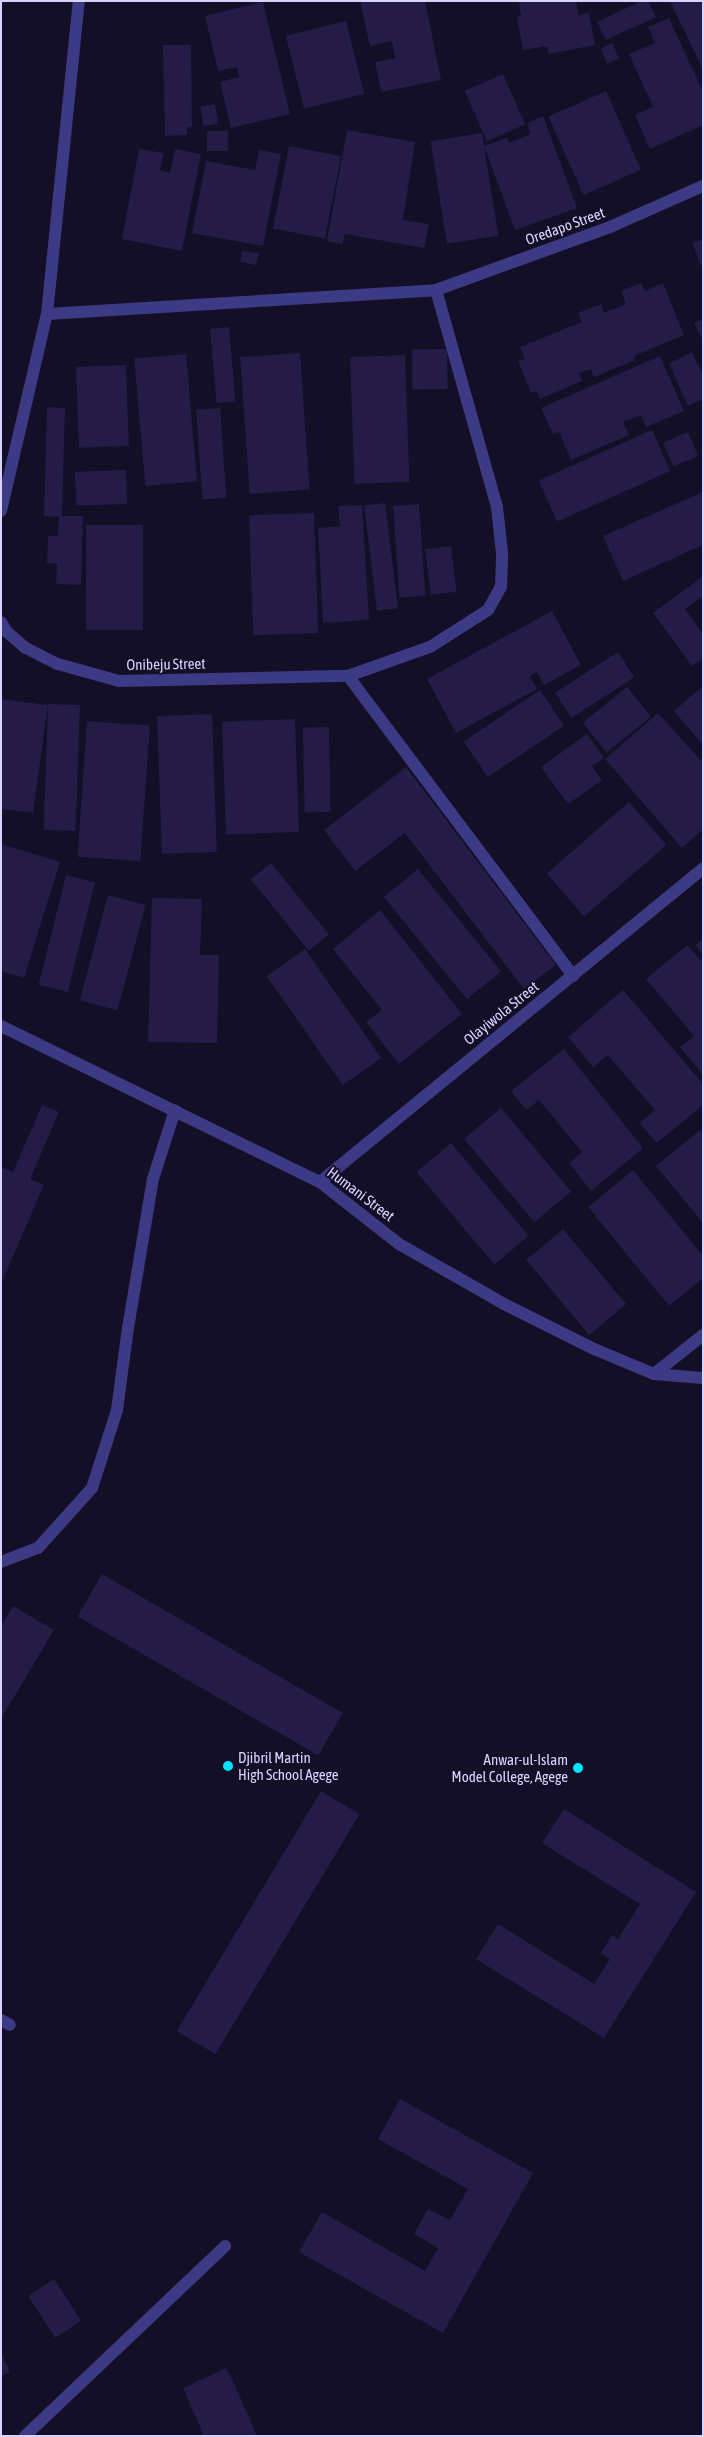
<!DOCTYPE html>
<style>
body{margin:0}
#map{position:relative;width:704px;height:2437px;overflow:hidden;background:#130f26;font-family:"Asap Condensed",sans-serif}
div>[style]{position:absolute}
[style*='--x']{left:calc(var(--x)*1px);top:calc(var(--y)*1px);width:calc(var(--w)*1px);rotate:calc(var(--a)*1deg)}
.building>*{inset:0;background:#241b47;transform-origin:0 0}
.service>*{height:12px;margin:-6px;padding:0 6px;transform-origin:6px;border-radius:6px;background:#3d3a85}
.minor>*{height:12px;margin:-6px;padding:0 6px;transform-origin:6px;border-radius:6px;background:#3d3a85}
.dots>*{width:14px;height:14px;translate:-50% -50%;box-sizing:border-box;border:2px solid #130f26;border-radius:50%}
span{translate:-50% -50%;white-space:nowrap;text-align:center;line-height:1.15;-webkit-text-stroke:4px #130f26;paint-order:stroke}
.street-label{font-size:15px;color:#d9d4ff}
.poi-label{font-size:15px;color:#d9d4ff}
.left{translate:0 -50%;text-align:left}
.right{translate:-100% -50%;text-align:right}
.frame{position:absolute;inset:0;border:2px solid #d9d4ff;pointer-events:none}
</style>
<div id="map">
<div class="building">
<div style="clip-path:polygon(360px 1px,425px 1px,441px 80px,381px 92px,375px 62px,395px 58px,392px 41px,370px 46px)"></div>
<div style="clip-path:polygon(519px 1px,576px 1px,579px 15px,589px 13px,595px 45px,549px 54px,547px 46px,523px 50px,517px 17px,521px 16px)"></div>
<div style="clip-path:polygon(641px 1px,648px 1px,656px 17px,606px 40px,597px 22px)"></div>
<div style="clip-path:polygon(670px 1px,703px 1px,703px 70px)"></div>
<div style="clip-path:polygon(263px 2px,290px 114px,231px 128px,220px 82px,239px 77px,237px 67px,218px 71px,205px 16px)"></div>
<div style="clip-path:polygon(669px 18px,703px 92px,703px 125px,650px 149px,635px 115px,653px 107px,629px 54px,655px 43px,648px 27px)"></div>
<div style="left:346px;top:21px;width:75px;height:62px;rotate:76deg"></div>
<div style="left:612px;top:43px;width:17px;height:13px;rotate:65deg"></div>
<div style="clip-path:polygon(163px 45px,191px 45px,192px 127px,187px 128px,187px 135px,165px 136px)"></div>
<div style="left:503px;top:74px;width:55px;height:42px;rotate:66deg"></div>
<div style="left:606px;top:91px;width:86px;height:63px;rotate:66deg"></div>
<div style="left:215px;top:104px;width:20px;height:15px;rotate:81deg"></div>
<div style="clip-path:polygon(543px 116px,577px 208px,515px 230px,484px 146px,507px 138px,509px 143px,531px 134px,527px 123px)"></div>
<div style="clip-path:polygon(347px 130px,415px 142px,403px 220px,429px 224px,424px 248px,345px 234px,342px 244px,327px 241px)"></div>
<div style="left:207px;top:131px;width:21px;height:20px"></div>
<div style="left:482px;top:133px;width:104px;height:52px;rotate:81deg"></div>
<div style="left:289px;top:146px;width:53px;height:84px;rotate:11deg"></div>
<div style="clip-path:polygon(139px 149px,164px 153px,160px 170px,170px 173px,175px 149px,201px 154px,182px 251px,122px 239px)"></div>
<div style="clip-path:polygon(259px 150px,281px 154px,263px 246px,192px 233px,206px 161px,255px 170px)"></div>
<div style="clip-path:polygon(703px 239px,703px 270px,692px 243px)"></div>
<div style="clip-path:polygon(242px 251px,259px 253px,256px 265px,240px 262px)"></div>
<div style="clip-path:polygon(641px 283px,645px 291px,663px 283px,684px 335px,634px 356px,635px 360px,594px 377px,591px 369px,579px 373px,582px 381px,540px 399px,537px 391px,531px 393px,518px 361px,525px 359px,520px 347px,582px 322px,578px 313px,601px 304px,604px 313px,626px 304px,621px 291px)"></div>
<div style="clip-path:polygon(703px 319px,703px 341px,694px 323px)"></div>
<div style="left:229px;top:327px;width:75px;height:19px;rotate:85deg"></div>
<div style="left:447px;top:349px;width:40px;height:35px;rotate:89deg"></div>
<div style="clip-path:polygon(692px 352px,703px 375px,703px 399px,688px 406px,669px 364px)"></div>
<div style="left:300px;top:353px;width:137px;height:60px;rotate:86deg"></div>
<div style="left:186px;top:354px;width:128px;height:52px;rotate:85deg"></div>
<div style="left:405px;top:355px;width:127px;height:55px;rotate:88deg"></div>
<div style="clip-path:polygon(660px 356px,684px 411px,646px 427px,641px 415px,623px 422px,629px 435px,571px 460px,559px 432px,553px 434px,541px 408px)"></div>
<div style="left:126px;top:365px;width:81px;height:50px;rotate:88deg"></div>
<div style="clip-path:polygon(47px 407px,65px 408px,62px 516px,83px 516px,81px 585px,56px 584px,57px 564px,47px 563px,48px 536px,58px 536px,59px 517px,44px 516px)"></div>
<div style="left:220px;top:408px;width:90px;height:24px;rotate:86deg"></div>
<div style="left:652px;top:430px;width:45px;height:124px;rotate:66deg"></div>
<div style="left:688px;top:432px;width:26px;height:27px;rotate:67deg"></div>
<div style="left:126px;top:470px;width:34px;height:51px;rotate:88deg"></div>
<div style="clip-path:polygon(703px 492px,703px 545px,623px 581px,603px 536px)"></div>
<div style="left:385px;top:503px;width:106px;height:21px;rotate:83deg"></div>
<div style="left:419px;top:504px;width:92px;height:26px;rotate:86deg"></div>
<div style="clip-path:polygon(362px 505px,369px 620px,323px 623px,318px 528px,340px 526px,338px 506px)"></div>
<div style="left:314px;top:513px;width:120px;height:65px;rotate:88deg"></div>
<div style="left:86px;top:525px;width:57px;height:105px"></div>
<div style="left:451px;top:546px;width:46px;height:26px;rotate:83deg"></div>
<div style="clip-path:polygon(703px 576px,703px 596px,685px 609px,703px 634px,703px 658px,692px 666px,653px 613px)"></div>
<div style="clip-path:polygon(552px 611px,581px 665px,544px 685px,537px 672px,530px 676px,537px 689px,456px 733px,427px 679px)"></div>
<div style="left:618px;top:652px;width:30px;height:75px;rotate:57deg"></div>
<div style="clip-path:polygon(703px 686px,703px 745px,674px 711px)"></div>
<div style="left:627px;top:687px;width:38px;height:57px;rotate:51deg"></div>
<div style="left:540px;top:690px;width:43px;height:92px;rotate:56deg"></div>
<div style="clip-path:polygon(1px 699px,48px 705px,33px 813px,1px 809px)"></div>
<div style="left:48px;top:704px;width:32px;height:126px;rotate:2deg"></div>
<div style="clip-path:polygon(658px 713px,703px 763px,703px 829px,682px 848px,605px 759px)"></div>
<div style="left:212px;top:714px;width:138px;height:55px;rotate:88deg"></div>
<div style="left:295px;top:719px;width:113px;height:73px;rotate:88deg"></div>
<div style="left:87px;top:721px;width:63px;height:136px;rotate:4deg"></div>
<div style="left:329px;top:727px;width:85px;height:26px;rotate:89deg"></div>
<div style="clip-path:polygon(587px 734px,604px 758px,592px 766px,602px 780px,568px 804px,541px 767px)"></div>
<div style="clip-path:polygon(406px 767px,556px 965px,524px 989px,405px 833px,355px 871px,324px 830px)"></div>
<div style="left:629px;top:802px;width:57px;height:109px;rotate:49deg"></div>
<div style="clip-path:polygon(1px 844px,60px 862px,24px 978px,1px 971px)"></div>
<div style="left:271px;top:863px;width:92px;height:26px;rotate:51deg"></div>
<div style="left:418px;top:869px;width:132px;height:44px;rotate:51deg"></div>
<div style="left:66px;top:875px;width:30px;height:113px;rotate:14deg"></div>
<div style="left:108px;top:895px;width:39px;height:109px;rotate:15deg"></div>
<div style="clip-path:polygon(152px 898px,202px 899px,200px 955px,219px 955px,217px 1043px,148px 1042px)"></div>
<div style="clip-path:polygon(380px 910px,462px 1014px,399px 1064px,366px 1022px,382px 1010px,333px 949px)"></div>
<div style="clip-path:polygon(703px 939px,703px 955px,695px 945px)"></div>
<div style="clip-path:polygon(687px 945px,703px 963px,703px 1075px,680px 1047px,694px 1036px,646px 979px)"></div>
<div style="left:305px;top:949px;width:133px;height:47px;rotate:55deg"></div>
<div style="clip-path:polygon(623px 990px,703px 1084px,703px 1105px,657px 1143px,639px 1123px,655px 1110px,608px 1055px,593px 1067px,568px 1037px)"></div>
<div style="clip-path:polygon(564px 1049px,643px 1148px,591px 1191px,569px 1163px,582px 1152px,539px 1100px,526px 1110px,511px 1091px)"></div>
<div style="clip-path:polygon(42px 1105px,59px 1112px,30px 1179px,44px 1185px,1px 1284px,1px 1167px,13px 1172px)"></div>
<div style="left:501px;top:1108px;width:109px;height:48px;rotate:50deg"></div>
<div style="clip-path:polygon(700px 1130px,703px 1133px,703px 1223px,656px 1166px)"></div>
<div style="left:451px;top:1143px;width:121px;height:45px;rotate:50deg"></div>
<div style="clip-path:polygon(633px 1170px,703px 1256px,703px 1278px,669px 1306px,588px 1207px)"></div>
<div style="left:563px;top:1229px;width:98px;height:48px;rotate:50deg"></div>
<div style="left:102px;top:1574px;width:278px;height:49px;rotate:30deg"></div>
<div style="clip-path:polygon(13px 1606px,54px 1630px,1px 1719px,1px 1626px)"></div>
<div style="left:321px;top:1791px;width:45px;height:280px;rotate:31deg"></div>
<div style="clip-path:polygon(564px 1809px,696px 1892px,604px 2038px,476px 1959px,498px 1924px,594px 1984px,610px 1959px,601px 1953px,612px 1935px,618px 1939px,640px 1904px,542px 1843px)"></div>
<div style="clip-path:polygon(400px 2099px,533px 2173px,443px 2333px,299px 2252px,322px 2212px,425px 2271px,438px 2248px,414px 2234px,428px 2209px,450px 2220px,468px 2189px,378px 2139px)"></div>
<div style="left:54px;top:2279px;width:50px;height:31px;rotate:57deg"></div>
<div style="clip-path:polygon(1px 2353px,10px 2372px,1px 2376px)"></div>
<div style="clip-path:polygon(226px 2368px,233px 2381px,257px 2436px,204px 2436px,183px 2388px)"></div>
</div>
<div class="service">
<div style="--x:1;--y:1562;--w:40;--a:-21"></div>
<div style="--x:38;--y:1548;--w:81;--a:-48"></div>
<div style="--x:92;--y:1488;--w:82;--a:-72.2"></div>
<div style="--x:117;--y:1410;--w:83;--a:-82.4"></div>
<div style="--x:128;--y:1328;--w:151;--a:-80.5"></div>
<div style="--x:153;--y:1179;--w:72;--a:-72.3"></div>
<div style="--x:1;--y:2020;--w:10;--a:29"></div>
<div style="--x:25;--y:2436;--w:276;--a:-43.5"></div>
</div>
<div class="minor">
<div style="--x:47;--y:314;--w:390;--a:-3.5"></div>
<div style="--x:436;--y:290;--w:185;--a:-19.9"></div>
<div style="--x:610;--y:227;--w:102;--a:-23.8"></div>
<div style="--x:1;--y:511;--w:202;--a:-76.9"></div>
<div style="--x:47;--y:314;--w:315;--a:-84.2"></div>
<div style="--x:1;--y:622;--w:12;--a:59"></div>
<div style="--x:7;--y:632;--w:23;--a:41"></div>
<div style="--x:24;--y:647;--w:38;--a:27"></div>
<div style="--x:58;--y:664;--w:63;--a:15.6"></div>
<div style="--x:119;--y:681;--w:229;--a:-1.3"></div>
<div style="--x:348;--y:676;--w:87;--a:-19.5"></div>
<div style="--x:430;--y:647;--w:69;--a:-32.5"></div>
<div style="--x:488;--y:610;--w:26;--a:-61"></div>
<div style="--x:501;--y:587;--w:34;--a:-88"></div>
<div style="--x:502;--y:553;--w:46;--a:-96.2"></div>
<div style="--x:497;--y:507;--w:225;--a:-105.7"></div>
<div style="--x:348;--y:676;--w:375;--a:53.1"></div>
<div style="--x:1;--y:1026;--w:355;--a:26.1"></div>
<div style="--x:320;--y:1182;--w:100;--a:38.1"></div>
<div style="--x:399;--y:1244;--w:121;--a:29.7"></div>
<div style="--x:504;--y:1304;--w:101;--a:26.6"></div>
<div style="--x:594;--y:1349;--w:65;--a:22.6"></div>
<div style="--x:654;--y:1374;--w:49;--a:4.7"></div>
<div style="--x:320;--y:1182;--w:495;--a:-39.3"></div>
<div style="--x:654;--y:1374;--w:63;--a:-38.5"></div>
</div>
<div class="dots">
<div style="left:228px;top:1766px;background:#00e5ff"></div>
<div style="left:578px;top:1768px;background:#00e5ff"></div>
</div>
<div class="street-label">
<span style="left:565px;top:226px;rotate:-20deg">Oredapo Street</span>
<span style="left:166px;top:664px;rotate:-1deg">Onibeju Street</span>
<span style="left:501px;top:1013px;rotate:-39deg">Olayiwola Street</span>
<span style="left:361px;top:1194px;rotate:37deg">Humani Street</span>
</div>
<div class="poi-label">
<span class="left" style="left:238px;top:1766px">Djibril Martin<br>High School Agege</span>
<span class="right" style="left:568px;top:1768px">Anwar-ul-Islam<br>Model College, Agege</span>
</div>
<div class="frame"></div>
</div>
